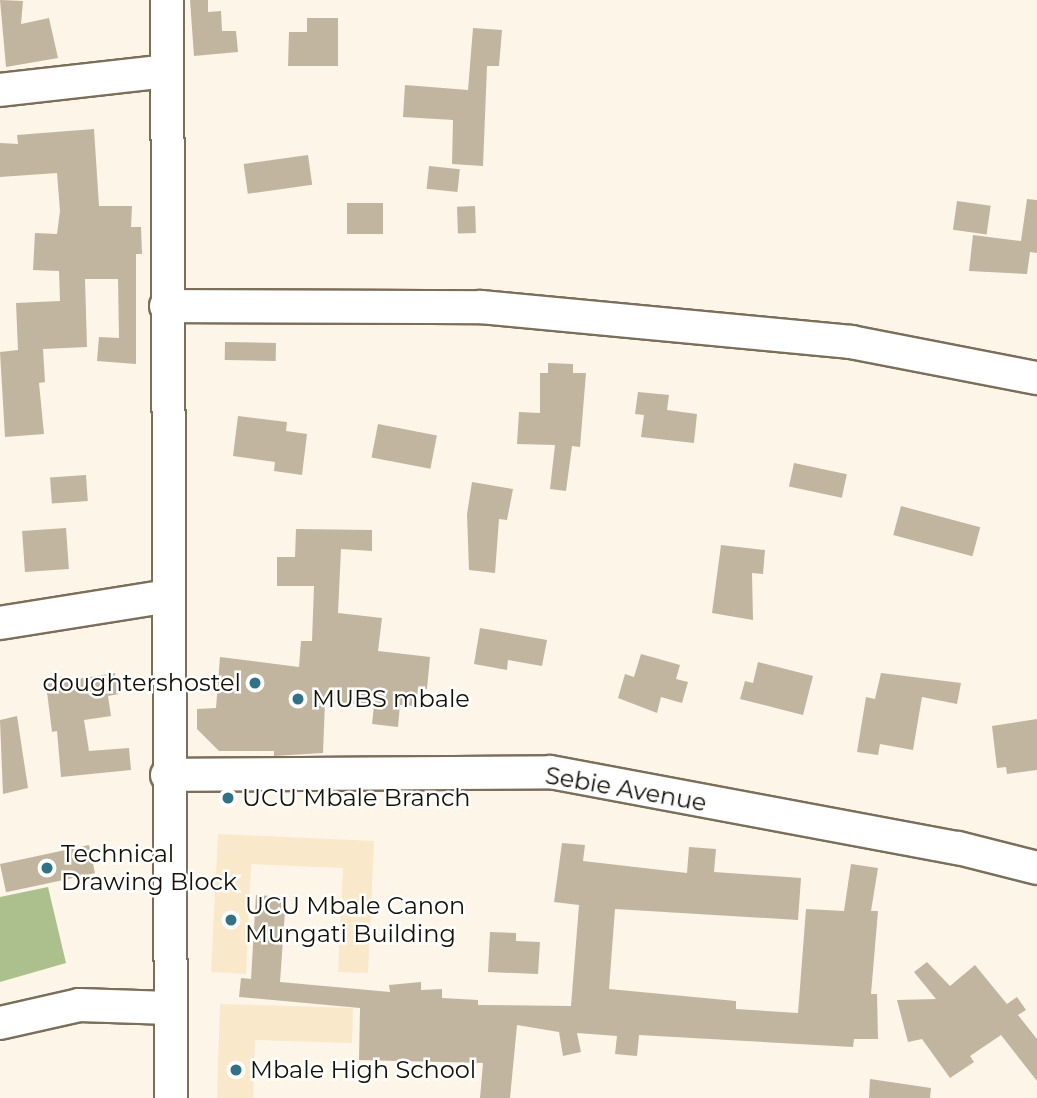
<!DOCTYPE html>
<style>
body{margin:0}
#map{position:relative;width:1037px;height:1098px;overflow:hidden;background:#fdf5e7;font-family:Montserrat,sans-serif}
div>[style]{position:absolute}
[style*='--x']{left:calc(var(--x)*1px);top:calc(var(--y)*1px);width:calc(var(--w)*1px);rotate:calc(var(--a)*1deg)}
.built>*{inset:0;background:#fae8ca}
.forest>*{inset:0;background:#acc08d}
.building>*{inset:0;background:#c2b59f;transform-origin:0 0}
.roads{filter:drop-shadow(2px 0 #7b6e5a) drop-shadow(-2px 0 #7b6e5a) drop-shadow(0 2px #7b6e5a) drop-shadow(0 -2px #7b6e5a)}
.minor>*{height:32px;margin:-16px;padding:0 16px;transform-origin:16px;border-radius:16px;background:#fff}
.dots>*{width:19px;height:19px;translate:-50% -50%;box-sizing:border-box;border:4px solid #fff;border-radius:50%}
span{translate:-50% -50%;white-space:nowrap;text-align:center;line-height:1.15;-webkit-text-stroke:5px #fff;paint-order:stroke}
.poi-label{font-size:24px;color:#151109}
.right{translate:-100% -50%;text-align:right}
.left{translate:0 -50%;text-align:left}
.street-label{font-size:24px;color:#151109}
</style>
<div id="map">
<div class="built">
<div style="clip-path:polygon(218px 834px,374px 841px,368px 973px,338px 972px,343px 868px,251px 864px,246px 974px,211px 972px)"></div>
<div style="clip-path:polygon(220px 1004px,353px 1008px,352px 1043px,255px 1040px,253px 1098px,217px 1098px)"></div>
</div>
<div class="forest">
<div style="clip-path:polygon(48px 887px,66px 963px,0 982px,0 897px)"></div>
</div>
<div class="building">
<div style="clip-path:polygon(0 0,23px 1px,21px 24px,49px 18px,58px 58px,6px 67px)"></div>
<div style="clip-path:polygon(190px 0,208px 0,208px 12px,221px 11px,222px 31px,236px 31px,238px 52px,194px 56px)"></div>
<div style="clip-path:polygon(307px 18px,338px 18px,338px 66px,288px 66px,289px 32px,307px 32px)"></div>
<div style="clip-path:polygon(473px 28px,502px 30px,499px 66px,487px 66px,483px 166px,452px 164px,453px 120px,403px 117px,405px 85px,468px 90px)"></div>
<div style="clip-path:polygon(94px 129px,99px 206px,132px 206px,131px 227px,141px 227px,142px 254px,136px 254px,136px 364px,97px 361px,99px 337px,119px 338px,118px 279px,85px 279px,87px 347px,43px 349px,45px 382px,39px 383px,44px 434px,5px 437px,0 352px,18px 350px,16px 303px,60px 301px,59px 271px,33px 270px,35px 233px,57px 234px,60px 211px,57px 173px,0 177px,0 143px,18px 144px,17px 135px)"></div>
<div style="left:308px;top:155px;width:30px;height:65px;rotate:82deg"></div>
<div style="left:429px;top:166px;width:31px;height:23px;rotate:6deg"></div>
<div style="clip-path:polygon(1027px 199px,1037px 200px,1037px 253px,1030px 252px,1027px 274px,969px 271px,973px 235px,1021px 241px)"></div>
<div style="left:957px;top:201px;width:34px;height:29px;rotate:8deg"></div>
<div style="left:347px;top:203px;width:36px;height:31px"></div>
<div style="left:475px;top:206px;width:27px;height:18px;rotate:88deg"></div>
<div style="left:225px;top:342px;width:51px;height:18px;rotate:1deg"></div>
<div style="clip-path:polygon(548px 363px,573px 364px,573px 373px,586px 373px,580px 447px,572px 446px,566px 491px,550px 489px,555px 445px,517px 444px,519px 412px,540px 413px,540px 373px,548px 373px)"></div>
<div style="clip-path:polygon(638px 392px,669px 395px,667px 410px,697px 414px,694px 443px,641px 437px,644px 415px,635px 414px)"></div>
<div style="clip-path:polygon(238px 416px,287px 422px,286px 431px,307px 434px,302px 475px,274px 471px,275px 462px,233px 456px)"></div>
<div style="left:378px;top:424px;width:60px;height:34px;rotate:11deg"></div>
<div style="left:794px;top:463px;width:54px;height:24px;rotate:12deg"></div>
<div style="left:86px;top:475px;width:26px;height:36px;rotate:86deg"></div>
<div style="clip-path:polygon(472px 482px,513px 489px,507px 520px,499px 519px,495px 573px,469px 570px,467px 514px)"></div>
<div style="left:901px;top:506px;width:82px;height:30px;rotate:15deg"></div>
<div style="left:66px;top:528px;width:41px;height:44px;rotate:86deg"></div>
<div style="clip-path:polygon(296px 529px,372px 530px,372px 551px,341px 549px,338px 613px,382px 618px,378px 651px,430px 657px,427px 689px,418px 688px,416px 706px,400px 705px,398px 727px,372px 724px,374px 706px,325px 701px,323px 753px,274px 756px,274px 751px,219px 751px,197px 729px,197px 709px,216px 708px,220px 657px,299px 667px,301px 641px,312px 641px,314px 586px,277px 586px,277px 557px,295px 557px)"></div>
<div style="clip-path:polygon(721px 545px,765px 550px,763px 574px,752px 573px,753px 620px,712px 613px)"></div>
<div style="clip-path:polygon(480px 628px,547px 640px,542px 666px,508px 660px,507px 670px,474px 664px)"></div>
<div style="clip-path:polygon(641px 654px,680px 665px,676px 679px,688px 682px,682px 703px,661px 697px,657px 713px,618px 698px,625px 674px,634px 677px)"></div>
<div style="clip-path:polygon(758px 662px,813px 676px,803px 715px,740px 699px,745px 681px,753px 683px)"></div>
<div style="clip-path:polygon(115px 673px,119px 694px,108px 696px,111px 716px,84px 720px,89px 751px,129px 748px,131px 770px,61px 777px,57px 731px,52px 732px,46px 684px)"></div>
<div style="clip-path:polygon(881px 673px,961px 683px,957px 704px,922px 697px,913px 750px,880px 744px,878px 755px,857px 752px,866px 697px,875px 699px)"></div>
<div style="clip-path:polygon(17px 716px,28px 788px,3px 794px,0 720px)"></div>
<div style="clip-path:polygon(1037px 719px,1037px 770px,1007px 774px,1006px 767px,997px 768px,992px 726px)"></div>
<div style="clip-path:polygon(562px 843px,585px 845px,583px 861px,687px 873px,689px 847px,716px 849px,714px 872px,801px 878px,798px 920px,615px 909px,609px 989px,736px 1001px,736px 1009px,798px 1013px,806px 909px,844px 911px,851px 864px,878px 868px,871px 911px,878px 911px,871px 994px,877px 994px,878px 1039px,854px 1039px,853px 1047px,639px 1035px,637px 1056px,615px 1054px,617px 1036px,577px 1033px,581px 1052px,563px 1056px,559px 1032px,517px 1025px,510px 1098px,480px 1098px,483px 1063px,359px 1060px,360px 1008px,239px 997px,241px 978px,251px 979px,256px 895px,286px 897px,280px 982px,390px 992px,389px 985px,421px 982px,421px 990px,442px 989px,442px 998px,478px 1000px,478px 1005px,571px 1006px,579px 905px,554px 902px)"></div>
<div style="left:89px;top:845px;width:29px;height:91px;rotate:78deg"></div>
<div style="clip-path:polygon(490px 932px,516px 933px,516px 941px,540px 942px,538px 974px,488px 972px)"></div>
<div style="clip-path:polygon(927px 962px,950px 986px,975px 965px,1007px 1004px,1017px 997px,1026px 1010px,1018px 1015px,1037px 1039px,1037px 1081px,1001px 1035px,970px 1056px,974px 1062px,950px 1078px,922px 1039px,908px 1042px,897px 1000px,936px 999px,914px 972px)"></div>
<div style="clip-path:polygon(870px 1079px,931px 1088px,930px 1098px,869px 1098px)"></div>
</div>
<div class="roads">
<div class="minor">
<div style="--x:167;--y:0;--w:1098;--a:89.79"></div>
<div style="--x:0;--y:90;--w:167;--a:-6.5"></div>
<div style="--x:166;--y:306;--w:315;--a:0.2"></div>
<div style="--x:481;--y:307;--w:372;--a:5.4"></div>
<div style="--x:851;--y:342;--w:189;--a:11"></div>
<div style="--x:0;--y:623;--w:170;--a:-9.1"></div>
<div style="--x:167;--y:775;--w:383;--a:-0.4"></div>
<div style="--x:550;--y:772;--w:415;--a:10.6"></div>
<div style="--x:958;--y:848;--w:81;--a:14.2"></div>
<div style="--x:0;--y:1023;--w:81;--a:-12.8"></div>
<div style="--x:79;--y:1005;--w:91;--a:1.9"></div>
</div>
</div>
<div class="dots">
<div style="left:255px;top:683px;background:#327286"></div>
<div style="left:298px;top:699px;background:#327286"></div>
<div style="left:228px;top:798px;background:#327286"></div>
<div style="left:47px;top:868px;background:#327286"></div>
<div style="left:231px;top:920px;background:#327286"></div>
<div style="left:236px;top:1070px;background:#327286"></div>
</div>
<div class="poi-label">
<span class="right" style="left:241px;top:683px">doughtershostel</span>
<span class="left" style="left:312px;top:699px">MUBS mbale</span>
<span class="left" style="left:242px;top:798px">UCU Mbale Branch</span>
<span class="left" style="left:61px;top:868px">Technical<br>Drawing Block</span>
<span class="left" style="left:245px;top:920px">UCU Mbale Canon<br>Mungati Building</span>
<span class="left" style="left:250px;top:1070px">Mbale High School</span>
</div>
<div class="street-label">
<span style="left:626px;top:789px;rotate:10deg">Sebie Avenue</span>
</div>
</div>
